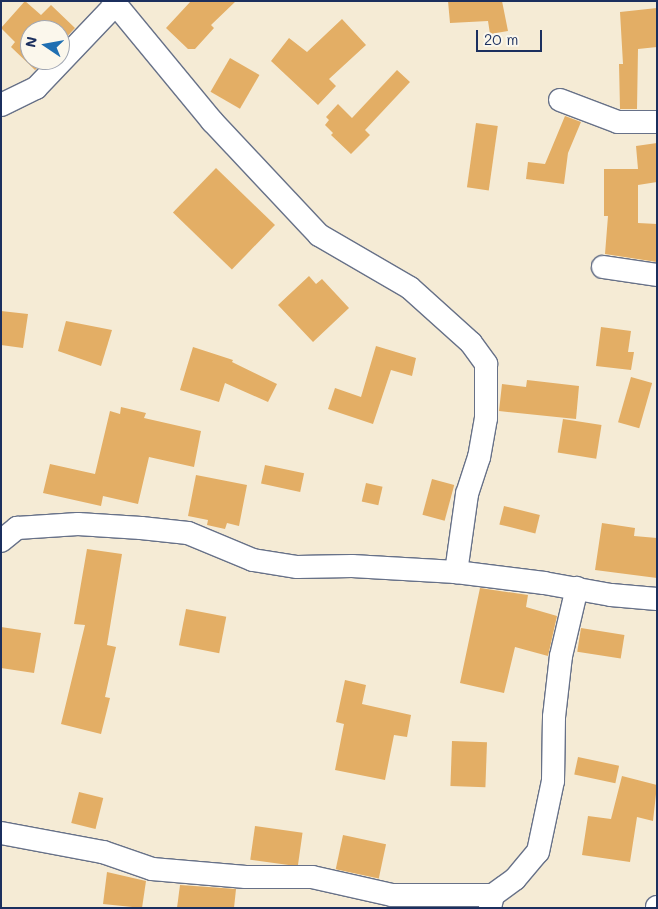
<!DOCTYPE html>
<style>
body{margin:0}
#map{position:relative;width:658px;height:909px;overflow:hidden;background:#f5ebd5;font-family:Mali,sans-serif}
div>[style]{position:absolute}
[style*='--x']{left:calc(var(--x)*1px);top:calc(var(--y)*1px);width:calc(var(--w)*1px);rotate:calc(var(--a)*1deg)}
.building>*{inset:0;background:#e3ae65;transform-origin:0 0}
.roads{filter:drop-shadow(1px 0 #677188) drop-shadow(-1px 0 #677188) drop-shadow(0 1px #677188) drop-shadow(0 -1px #677188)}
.street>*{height:22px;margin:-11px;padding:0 11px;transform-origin:11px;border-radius:11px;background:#fff}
span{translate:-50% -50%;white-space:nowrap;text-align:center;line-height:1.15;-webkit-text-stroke:5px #fbf7ec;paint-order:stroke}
.frame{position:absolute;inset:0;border:2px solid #1b2f5e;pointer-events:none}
.north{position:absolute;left:20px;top:20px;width:50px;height:50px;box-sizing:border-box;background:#fbf7ec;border:1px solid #a1a7b3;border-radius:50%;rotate:282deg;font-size:14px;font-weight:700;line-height:20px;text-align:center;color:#1b2f5e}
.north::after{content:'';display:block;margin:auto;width:18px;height:22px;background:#1f6fb2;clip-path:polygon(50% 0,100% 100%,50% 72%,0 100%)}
.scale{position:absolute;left:476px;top:30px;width:66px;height:22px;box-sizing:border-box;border:2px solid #1b2f5e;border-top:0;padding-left:6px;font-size:15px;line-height:18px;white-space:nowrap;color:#1b2f5e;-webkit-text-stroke:4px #fbf7ec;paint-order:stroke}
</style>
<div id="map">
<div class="building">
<div style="clip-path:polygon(25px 1px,41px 15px,51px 5px,75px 28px,60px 44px,60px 30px,30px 30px,30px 60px,45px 60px,35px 70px,11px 47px,15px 42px,1px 28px)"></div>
<div style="clip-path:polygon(191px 1px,236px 1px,211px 25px,214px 28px,195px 49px,188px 49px,166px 28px)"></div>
<div style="clip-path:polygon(448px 1px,502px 1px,508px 31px,490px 34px,488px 21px,450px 23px)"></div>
<div style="clip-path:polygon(657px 8px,657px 47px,638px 49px,637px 109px,620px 109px,619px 64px,623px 64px,620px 12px)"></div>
<div style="clip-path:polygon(342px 19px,366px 45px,329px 79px,336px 86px,318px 105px,271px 61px,289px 38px,307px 52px)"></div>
<div style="left:230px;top:58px;width:34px;height:39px;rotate:30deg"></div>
<div style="clip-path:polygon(397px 70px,410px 82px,365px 130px,370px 135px,351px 154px,331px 135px,333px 133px,325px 125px,329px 120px,326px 117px,338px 104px,352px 118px)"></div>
<div style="clip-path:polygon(565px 116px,581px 122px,568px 153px,564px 184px,526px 179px,528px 162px,545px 164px)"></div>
<div style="left:476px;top:123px;width:22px;height:65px;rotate:8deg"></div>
<div style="clip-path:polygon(657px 143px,657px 182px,638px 185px,638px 223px,657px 224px,657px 262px,605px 254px,608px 216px,604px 216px,604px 169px,638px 169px,636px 146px)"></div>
<div style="left:216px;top:168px;width:82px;height:62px;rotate:44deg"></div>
<div style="clip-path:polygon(309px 276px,316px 284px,322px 279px,349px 308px,313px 342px,278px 305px)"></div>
<div style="clip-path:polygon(1px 311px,28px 314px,23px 348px,1px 345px)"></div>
<div style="clip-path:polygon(66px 321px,112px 330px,101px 366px,58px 351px)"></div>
<div style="clip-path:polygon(601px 327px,631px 331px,628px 352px,634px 352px,631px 370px,596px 366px)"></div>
<div style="clip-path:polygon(376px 346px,416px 358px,412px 376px,391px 370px,373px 424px,328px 409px,335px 388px,361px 397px)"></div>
<div style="clip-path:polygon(193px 347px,233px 360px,232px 362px,277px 384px,268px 402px,225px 383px,219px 402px,180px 390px)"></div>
<div style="left:631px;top:377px;width:22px;height:47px;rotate:16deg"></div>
<div style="clip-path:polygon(527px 380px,579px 386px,576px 419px,499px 411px,502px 384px,526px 387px)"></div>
<div style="clip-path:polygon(121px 407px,146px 413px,144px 418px,201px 431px,194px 467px,149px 457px,138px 504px,103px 496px,101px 506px,43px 493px,50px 464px,95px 474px,110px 411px,120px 414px)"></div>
<div style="left:563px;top:419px;width:39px;height:34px;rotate:9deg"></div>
<div style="left:265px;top:465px;width:40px;height:19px;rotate:12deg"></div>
<div style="clip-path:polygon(196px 475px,247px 485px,239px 526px,227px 523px,225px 529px,207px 525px,208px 520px,188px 516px)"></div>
<div style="left:432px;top:479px;width:23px;height:37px;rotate:15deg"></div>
<div style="left:366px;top:483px;width:17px;height:19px;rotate:13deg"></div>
<div style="left:504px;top:506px;width:37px;height:19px;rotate:14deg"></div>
<div style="clip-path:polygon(602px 523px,635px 528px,634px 536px,657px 538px,657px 578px,595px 570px)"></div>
<div style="clip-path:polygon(87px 549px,122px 554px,107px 645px,116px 647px,105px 697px,110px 698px,101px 734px,61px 724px,85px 625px,74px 624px)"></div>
<div style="clip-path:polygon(480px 588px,528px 595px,526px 607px,557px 616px,548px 656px,515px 647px,504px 693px,460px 683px)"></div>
<div style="left:186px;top:609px;width:41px;height:37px;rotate:11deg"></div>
<div style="clip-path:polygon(1px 627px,41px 633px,34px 673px,1px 668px)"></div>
<div style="left:581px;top:628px;width:44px;height:24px;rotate:9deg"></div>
<div style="clip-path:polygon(345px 680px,366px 685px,362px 704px,411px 715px,407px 737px,394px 735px,385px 780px,335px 770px,344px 724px,336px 722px)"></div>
<div style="left:452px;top:741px;width:35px;height:45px;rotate:2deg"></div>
<div style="left:578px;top:757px;width:42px;height:18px;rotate:12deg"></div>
<div style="clip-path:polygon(622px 776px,657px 785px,653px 821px,637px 817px,630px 862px,582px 855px,588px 816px,611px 819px)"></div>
<div style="left:79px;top:792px;width:25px;height:32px;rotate:14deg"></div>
<div style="left:255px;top:826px;width:48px;height:34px;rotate:8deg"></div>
<div style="left:343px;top:835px;width:44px;height:35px;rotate:12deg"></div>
<div style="clip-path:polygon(107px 872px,146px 881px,142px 908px,103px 904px)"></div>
<div style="clip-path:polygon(180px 885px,236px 889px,234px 908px,177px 908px)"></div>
</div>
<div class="roads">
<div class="street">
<div style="--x:113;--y:1;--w:156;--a:50.5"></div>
<div style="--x:212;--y:121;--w:156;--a:46.8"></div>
<div style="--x:319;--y:235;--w:105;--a:30.2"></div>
<div style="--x:410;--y:288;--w:82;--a:42"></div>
<div style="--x:471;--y:343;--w:26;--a:54"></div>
<div style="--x:486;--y:364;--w:54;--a:90"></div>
<div style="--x:486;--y:418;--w:40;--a:100"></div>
<div style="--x:479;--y:457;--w:39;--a:108"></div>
<div style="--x:467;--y:494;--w:79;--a:98"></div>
<div style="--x:560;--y:100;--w:62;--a:20.8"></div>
<div style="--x:618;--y:122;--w:39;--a:0"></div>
<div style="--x:1;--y:105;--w:39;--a:-26"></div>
<div style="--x:36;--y:88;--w:116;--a:-46.4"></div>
<div style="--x:603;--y:267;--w:55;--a:8.4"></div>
<div style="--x:1;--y:541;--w:21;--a:-39"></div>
<div style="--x:17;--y:528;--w:61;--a:-3.8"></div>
<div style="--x:78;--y:524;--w:63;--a:3.6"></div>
<div style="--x:141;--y:528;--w:47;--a:6.1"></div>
<div style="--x:188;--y:533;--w:70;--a:22.6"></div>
<div style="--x:253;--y:560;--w:45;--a:9"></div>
<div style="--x:297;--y:567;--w:55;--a:-1"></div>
<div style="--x:352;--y:566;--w:104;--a:3.3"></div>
<div style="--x:456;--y:572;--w:89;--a:7.1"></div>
<div style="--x:544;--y:583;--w:68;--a:10.2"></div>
<div style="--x:611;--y:595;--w:46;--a:5"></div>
<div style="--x:1;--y:833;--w:104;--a:10.6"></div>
<div style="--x:103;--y:852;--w:52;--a:19.1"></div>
<div style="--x:152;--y:869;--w:94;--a:4.9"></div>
<div style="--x:246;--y:877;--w:66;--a:0"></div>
<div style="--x:312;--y:877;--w:82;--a:12.7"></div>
<div style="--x:392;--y:895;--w:101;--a:0"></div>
<div style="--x:490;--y:908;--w:13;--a:-77"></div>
<div style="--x:493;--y:895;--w:27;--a:-36"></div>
<div style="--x:515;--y:879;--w:35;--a:-50"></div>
<div style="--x:538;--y:852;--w:73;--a:-78.1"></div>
<div style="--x:553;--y:781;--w:64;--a:-89.1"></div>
<div style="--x:554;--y:717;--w:61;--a:-83.5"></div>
<div style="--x:561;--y:656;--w:70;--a:-76.8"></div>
<div style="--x:657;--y:908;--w:1;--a:-90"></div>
</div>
</div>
<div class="frame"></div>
<div class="north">N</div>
<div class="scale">20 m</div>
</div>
